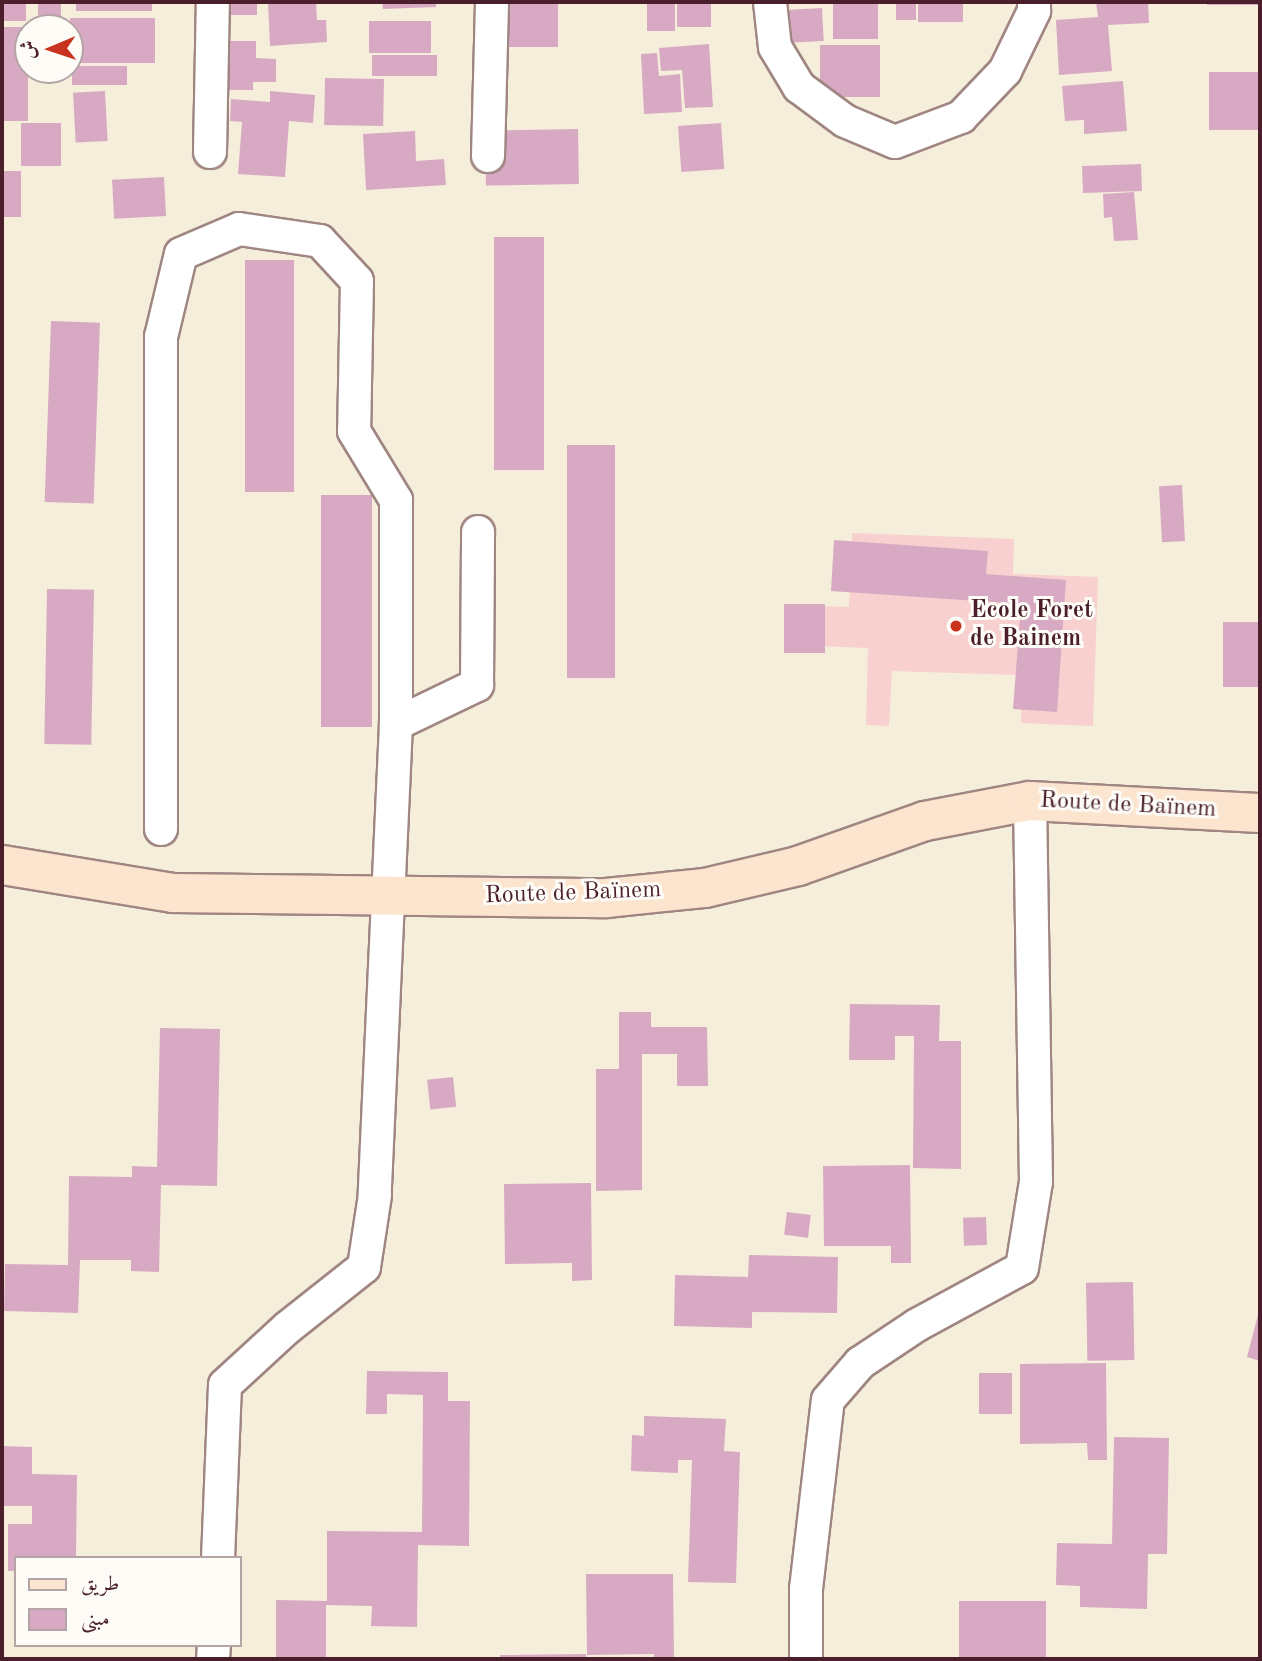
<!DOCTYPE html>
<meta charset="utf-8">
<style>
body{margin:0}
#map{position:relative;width:1262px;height:1661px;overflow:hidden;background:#f5eeda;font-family:"Old Standard TT",Amiri,serif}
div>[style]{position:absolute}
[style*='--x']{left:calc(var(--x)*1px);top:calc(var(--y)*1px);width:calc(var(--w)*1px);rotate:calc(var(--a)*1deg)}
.built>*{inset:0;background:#f7d0cf}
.building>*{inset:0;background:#d8a9c3;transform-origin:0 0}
.roads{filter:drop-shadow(2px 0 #a08682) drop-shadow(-2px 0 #a08682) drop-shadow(0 2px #a08682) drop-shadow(0 -2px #a08682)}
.street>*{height:32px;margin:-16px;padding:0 16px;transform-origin:16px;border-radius:16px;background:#fff}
.secondary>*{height:38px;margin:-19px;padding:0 19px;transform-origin:19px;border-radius:19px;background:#fce5cf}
.dots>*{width:19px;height:19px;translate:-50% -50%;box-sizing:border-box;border:4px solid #fdfcf7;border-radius:50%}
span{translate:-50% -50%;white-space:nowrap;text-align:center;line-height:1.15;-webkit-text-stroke:6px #fdfcf7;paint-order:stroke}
.poi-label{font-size:24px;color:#4a1f2b;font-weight:700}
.left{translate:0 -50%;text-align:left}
.street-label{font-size:24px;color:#4a1f2b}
.frame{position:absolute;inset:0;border:4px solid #4a1f2b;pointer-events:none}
.legend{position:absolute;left:14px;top:1556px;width:228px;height:91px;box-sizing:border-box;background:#fdfcf7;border:2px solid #b5a4a5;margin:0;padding:9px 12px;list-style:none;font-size:21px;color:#4a1f2b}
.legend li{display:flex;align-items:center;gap:14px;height:35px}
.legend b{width:35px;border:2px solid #b5a4a5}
.north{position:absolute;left:14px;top:14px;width:70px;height:70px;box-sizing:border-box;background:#fdfcf7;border:2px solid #b5a4a5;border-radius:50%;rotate:268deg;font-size:19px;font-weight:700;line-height:28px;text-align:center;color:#4a1f2b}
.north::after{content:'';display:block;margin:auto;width:24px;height:32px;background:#c8321e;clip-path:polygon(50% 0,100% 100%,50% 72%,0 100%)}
</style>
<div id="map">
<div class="built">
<div style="clip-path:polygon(852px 533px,1014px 539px,1013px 574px,1098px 577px,1093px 726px,1021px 723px,1022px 675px,892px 671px,889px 726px,866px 725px,868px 648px,816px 646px,817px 606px,849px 607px)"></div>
</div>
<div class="building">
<div style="left:2px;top:2px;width:24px;height:19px"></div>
<div style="left:38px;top:2px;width:23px;height:24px"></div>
<div style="left:76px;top:2px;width:76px;height:9px"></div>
<div style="left:231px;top:2px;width:26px;height:13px"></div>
<div style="clip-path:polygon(268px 2px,316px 2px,317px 20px,326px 20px,327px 42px,270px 46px)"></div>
<div style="clip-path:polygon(382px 2px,436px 2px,436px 7px,383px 9px)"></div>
<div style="left:487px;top:2px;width:71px;height:45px"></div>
<div style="left:647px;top:2px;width:28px;height:29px"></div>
<div style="left:677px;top:2px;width:34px;height:25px"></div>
<div style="left:878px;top:2px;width:37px;height:45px;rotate:90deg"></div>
<div style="left:896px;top:2px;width:20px;height:18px"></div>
<div style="left:918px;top:2px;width:45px;height:20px"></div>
<div style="clip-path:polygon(1096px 2px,1148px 2px,1149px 23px,1108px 25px,1112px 71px,1059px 75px,1056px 20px,1098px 17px)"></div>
<div style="left:1207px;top:2px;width:53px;height:3px"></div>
<div style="left:822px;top:8px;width:33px;height:55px;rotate:87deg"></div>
<div style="left:70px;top:18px;width:85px;height:45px"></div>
<div style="left:369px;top:21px;width:62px;height:32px"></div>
<div style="left:2px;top:27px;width:26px;height:94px"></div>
<div style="clip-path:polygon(207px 41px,256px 41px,256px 58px,276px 59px,276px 82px,253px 82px,253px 90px,207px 90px)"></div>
<div style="clip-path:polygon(709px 44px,713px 107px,685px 108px,682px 70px,661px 71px,659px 48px)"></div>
<div style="left:820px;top:45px;width:60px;height:52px"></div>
<div style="clip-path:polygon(657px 53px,659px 76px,680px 74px,682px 112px,644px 114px,641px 54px)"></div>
<div style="left:437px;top:55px;width:21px;height:65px;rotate:90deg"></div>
<div style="left:72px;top:66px;width:55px;height:19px"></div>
<div style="left:1260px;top:72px;width:58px;height:51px;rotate:90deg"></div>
<div style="left:325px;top:78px;width:59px;height:47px;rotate:1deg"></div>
<div style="clip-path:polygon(1123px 81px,1127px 131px,1084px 134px,1084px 120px,1065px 121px,1062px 86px)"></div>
<div style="left:105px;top:91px;width:50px;height:32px;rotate:87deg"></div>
<div style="clip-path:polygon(270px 91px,315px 95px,313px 123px,289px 121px,285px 177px,238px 174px,242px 122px,230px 121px,231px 99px,270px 102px)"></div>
<div style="left:21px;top:123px;width:40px;height:43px"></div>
<div style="left:721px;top:123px;width:46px;height:43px;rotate:86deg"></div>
<div style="left:578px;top:129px;width:55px;height:93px;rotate:89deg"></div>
<div style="clip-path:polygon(415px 131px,416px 161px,444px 159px,446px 185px,366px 190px,363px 134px)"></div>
<div style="left:1141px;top:164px;width:27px;height:59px;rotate:88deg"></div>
<div style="left:2px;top:171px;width:19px;height:46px"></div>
<div style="left:164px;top:177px;width:39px;height:52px;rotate:87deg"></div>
<div style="clip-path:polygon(1134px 192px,1138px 240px,1114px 241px,1112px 217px,1104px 218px,1103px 194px)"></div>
<div style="left:494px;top:237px;width:50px;height:233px"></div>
<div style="left:245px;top:260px;width:49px;height:232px"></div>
<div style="left:51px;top:321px;width:49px;height:181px;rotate:2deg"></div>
<div style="left:567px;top:445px;width:48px;height:233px"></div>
<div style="left:1182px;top:485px;width:56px;height:23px;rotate:87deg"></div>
<div style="left:321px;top:495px;width:51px;height:232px"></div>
<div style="clip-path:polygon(834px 540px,988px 551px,986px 574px,1066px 580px,1057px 712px,1013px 709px,1021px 604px,831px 591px)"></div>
<div style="left:47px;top:589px;width:47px;height:155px;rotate:1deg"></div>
<div style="left:784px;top:604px;width:41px;height:49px"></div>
<div style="left:1223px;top:622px;width:37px;height:65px"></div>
<div style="clip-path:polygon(850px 1004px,940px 1005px,939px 1041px,961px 1041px,961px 1169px,913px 1168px,914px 1036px,895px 1036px,895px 1060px,849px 1060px)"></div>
<div style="clip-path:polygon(619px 1012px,651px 1012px,651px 1027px,707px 1027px,708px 1086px,677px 1086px,677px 1054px,642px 1054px,642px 1190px,596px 1191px,596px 1069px,619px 1069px)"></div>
<div style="clip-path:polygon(160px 1028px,220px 1029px,217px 1186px,161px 1185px,159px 1272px,131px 1271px,131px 1260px,80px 1260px,78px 1313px,4px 1311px,5px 1264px,68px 1265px,69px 1176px,132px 1177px,132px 1166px,157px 1167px)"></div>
<div style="left:453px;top:1077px;width:30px;height:26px;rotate:84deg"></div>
<div style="clip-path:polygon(910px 1165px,911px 1263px,891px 1263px,891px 1246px,824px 1246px,823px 1166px)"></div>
<div style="clip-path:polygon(591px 1183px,592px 1280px,572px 1281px,572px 1263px,505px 1264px,504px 1184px)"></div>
<div style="left:787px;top:1212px;width:24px;height:23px;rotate:7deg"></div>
<div style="left:986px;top:1217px;width:28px;height:23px;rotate:88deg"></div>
<div style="clip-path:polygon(749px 1255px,838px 1257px,837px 1313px,752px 1312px,752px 1328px,674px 1326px,675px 1275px,748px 1277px)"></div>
<div style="left:1133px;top:1282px;width:78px;height:47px;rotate:89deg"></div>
<div style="clip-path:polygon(1259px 1311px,1260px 1311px,1260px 1361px,1247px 1357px)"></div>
<div style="clip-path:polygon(1106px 1363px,1107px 1460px,1088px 1460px,1087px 1443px,1020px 1444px,1020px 1364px)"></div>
<div style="clip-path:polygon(367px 1371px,448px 1372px,448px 1401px,470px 1401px,469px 1546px,418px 1545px,417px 1627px,371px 1626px,372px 1606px,326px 1605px,326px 1659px,276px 1659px,276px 1600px,327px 1601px,327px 1531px,422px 1532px,423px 1395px,387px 1394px,387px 1414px,366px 1414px)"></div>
<div style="left:1012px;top:1373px;width:41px;height:33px;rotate:90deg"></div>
<div style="clip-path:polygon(644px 1416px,726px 1419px,724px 1451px,740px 1452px,736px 1583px,688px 1582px,692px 1460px,678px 1460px,678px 1473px,631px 1471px,632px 1435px,644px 1436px)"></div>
<div style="clip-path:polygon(1114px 1437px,1169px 1438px,1167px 1554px,1148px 1554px,1147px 1609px,1080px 1607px,1080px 1586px,1056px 1585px,1057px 1543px,1112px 1544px)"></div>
<div style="clip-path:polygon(2px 1446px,32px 1447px,32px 1474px,77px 1475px,76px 1558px,16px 1558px,16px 1571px,8px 1571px,8px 1524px,32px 1524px,32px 1506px,2px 1506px)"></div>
<div style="clip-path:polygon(586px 1574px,673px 1574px,674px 1659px,654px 1659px,654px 1654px,587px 1655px)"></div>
<div style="left:1046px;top:1601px;width:58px;height:87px;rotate:90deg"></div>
<div style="clip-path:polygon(586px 1654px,586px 1659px,500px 1659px,500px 1655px)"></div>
</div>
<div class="roads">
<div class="street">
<div style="--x:770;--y:2;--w:45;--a:83.7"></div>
<div style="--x:775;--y:47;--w:47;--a:59"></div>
<div style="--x:799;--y:87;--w:57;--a:36.5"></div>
<div style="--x:845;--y:121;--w:54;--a:22.8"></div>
<div style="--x:895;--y:142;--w:71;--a:-20.7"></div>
<div style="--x:961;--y:117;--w:64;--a:-46.3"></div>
<div style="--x:1005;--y:71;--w:67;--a:-64.2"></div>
<div style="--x:1034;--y:11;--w:9;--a:-90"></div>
<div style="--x:210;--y:152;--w:150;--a:-88.9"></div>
<div style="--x:488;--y:156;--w:154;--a:-88.5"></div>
<div style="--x:396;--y:724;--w:90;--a:-25.7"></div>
<div style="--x:477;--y:685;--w:153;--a:-89.6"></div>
<div style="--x:161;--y:829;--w:492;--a:-90"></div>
<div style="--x:161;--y:337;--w:85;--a:-76.5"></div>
<div style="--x:181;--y:254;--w:63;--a:-23.3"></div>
<div style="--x:239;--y:229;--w:82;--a:8.4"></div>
<div style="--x:320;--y:241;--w:54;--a:47.2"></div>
<div style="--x:357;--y:281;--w:150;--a:91.1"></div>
<div style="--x:354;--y:431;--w:81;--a:58.7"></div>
<div style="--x:396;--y:500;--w:224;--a:90"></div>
<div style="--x:396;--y:724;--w:471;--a:92.6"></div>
<div style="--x:375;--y:1195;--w:73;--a:98.7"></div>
<div style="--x:364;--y:1267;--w:98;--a:141.6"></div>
<div style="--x:287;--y:1328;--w:84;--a:137.4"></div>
<div style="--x:225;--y:1385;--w:173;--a:92.3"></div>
<div style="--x:213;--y:1659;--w:14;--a:-86"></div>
<div style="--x:806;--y:1659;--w:70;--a:-90"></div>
<div style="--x:806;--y:1589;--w:190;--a:-83.4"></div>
<div style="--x:828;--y:1400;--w:49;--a:-49.1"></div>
<div style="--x:860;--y:1363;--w:69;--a:-33.7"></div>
<div style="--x:917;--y:1325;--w:119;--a:-28.5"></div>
<div style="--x:1022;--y:1268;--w:87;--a:-80.8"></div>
<div style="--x:1036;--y:1182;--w:381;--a:-90.9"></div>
</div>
<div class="secondary">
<div style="--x:2;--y:865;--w:173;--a:9.3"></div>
<div style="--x:173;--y:893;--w:433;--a:0.7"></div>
<div style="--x:606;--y:898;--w:100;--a:-5.8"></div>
<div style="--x:705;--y:888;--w:96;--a:-13.3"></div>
<div style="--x:798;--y:866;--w:135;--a:-19.5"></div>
<div style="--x:925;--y:821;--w:107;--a:-10.8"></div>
<div style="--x:1030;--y:801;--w:230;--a:3"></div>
</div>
</div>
<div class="dots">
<div style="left:956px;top:626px;background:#c8321e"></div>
</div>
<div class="poi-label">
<span class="left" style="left:970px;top:626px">Ecole Foret<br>de Bainem</span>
</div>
<div class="street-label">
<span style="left:1128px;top:806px;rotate:3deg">Route de Baïnem</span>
<span style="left:573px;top:894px;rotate:-2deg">Route de Baïnem</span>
</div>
<div class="frame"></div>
<ul class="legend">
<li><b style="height:9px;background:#fce5cf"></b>طريق</li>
<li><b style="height:19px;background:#d8a9c3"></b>مبنى</li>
</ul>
<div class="north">ش</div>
</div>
